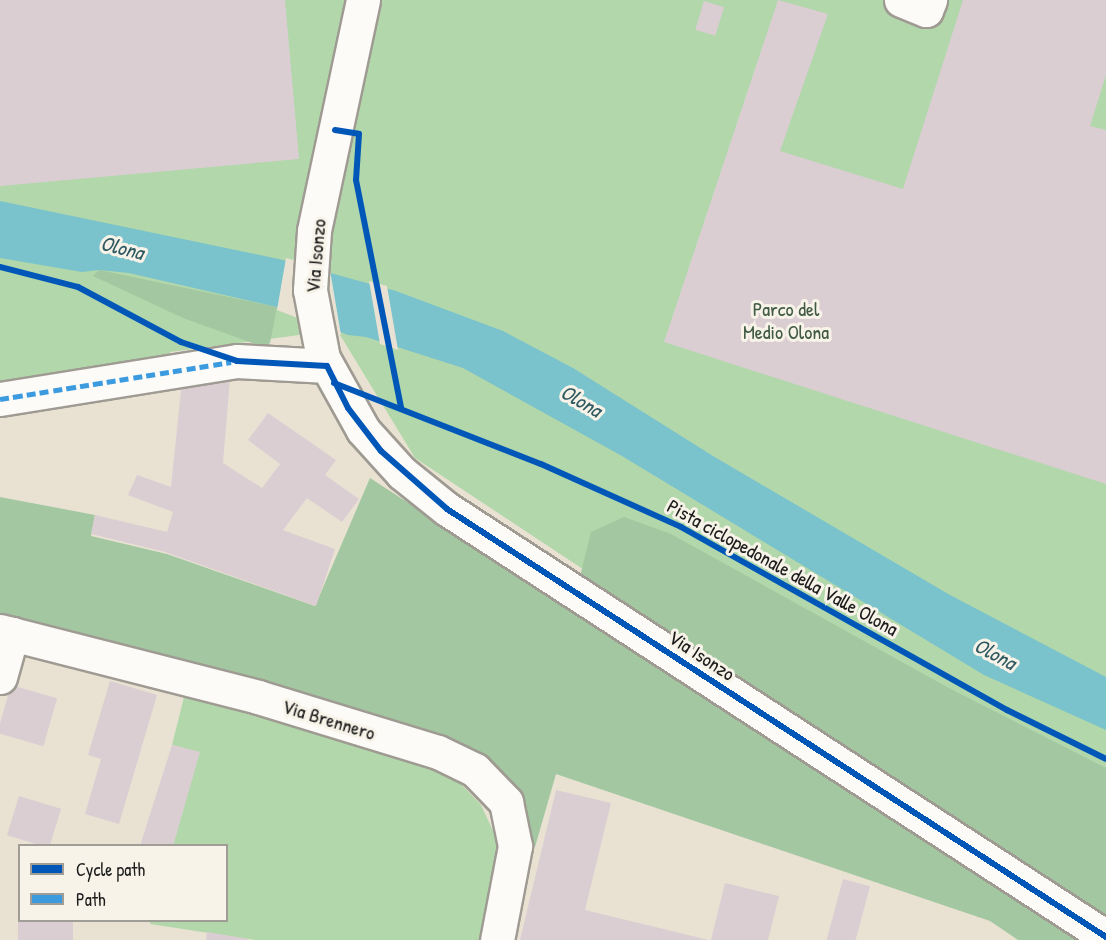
<!DOCTYPE html>
<style>
body{margin:0}
#map{position:relative;width:1106px;height:940px;overflow:hidden;background:#e9e2d3;font-family:"Patrick Hand",sans-serif}
div>[style]{position:absolute}
[style*='--x']{left:calc(var(--x)*1px);top:calc(var(--y)*1px);width:calc(var(--w)*1px);rotate:calc(var(--a)*1deg)}
.green>*{inset:0;background:#b1d7ab}
.forest>*{inset:0;background:#a3c7a0}
.water>*{inset:0;background:#7ac2cc}
.pier>*{inset:0;background:#e9e2d3}
.building>*{inset:0;background:#dbced3;transform-origin:0 0}
.roads{filter:drop-shadow(2px 0 #9f9b93) drop-shadow(-2px 0 #9f9b93) drop-shadow(0 2px #9f9b93) drop-shadow(0 -2px #9f9b93)}
.minor>*{height:33px;margin:-16.5px;padding:0 16.5px;transform-origin:16.5px;border-radius:16.5px;background:#fcfbf8}
.quiet>*{height:4.5px;margin-top:-2.25px;transform-origin:0;background:repeating-linear-gradient(90deg,#3c9bdf 0 9px,transparent 0 13.5px)}
.cycleway>*{height:6px;margin:-3px;padding:0 3px;transform-origin:3px;border-radius:3px;background:#0057b8}
span{translate:-50% -50%;white-space:nowrap;text-align:center;line-height:1.15;-webkit-text-stroke:6px #f7f3e8;paint-order:stroke}
.street-label{font-size:20px;color:#1c1c1c}
.park-label{font-size:20px;color:#405a43}
.water-label{font-size:21px;color:#2e5961;font-style:italic}
.legend{position:absolute;left:18px;top:844px;width:210px;height:78px;box-sizing:border-box;background:#f7f3e8;border:2px solid #9f9d96;margin:0;padding:8px 10px;list-style:none;font-size:18px;color:#1c1c1c}
.legend li{display:flex;align-items:center;gap:12px;height:30px}
.legend b{width:30px;border:2px solid #9f9d96}
</style>
<div id="map">
<div class="green">
<div style="clip-path:polygon(0 0,1106px 0,1106px 898px,808px 718px,415px 458px,337px 330px,170px 352px,167px 358px,0 396px)"></div>
<div style="clip-path:polygon(184px 697px,397px 754px,446px 773px,460px 783px,481px 805px,496px 837px,498px 854px,482px 940px,255px 940px,150px 924px,151px 920px,226px 920px,226px 846px,173px 845px,199px 752px,172px 745px)"></div>
</div>
<div class="forest">
<div style="clip-path:polygon(99px 270px,277px 307px,270px 343px,264px 347px,183px 318px,93px 276px)"></div>
<div style="clip-path:polygon(370px 478px,572px 609px,591px 532px,624px 517px,671px 534px,947px 687px,1106px 768px,1106px 940px,1018px 940px,990px 921px,556px 774px,535px 847px,514px 843px,476px 770px,0 631px,0 497px,95px 515px,91px 536px,167px 554px,315px 606px)"></div>
</div>
<div class="water">
<div style="clip-path:polygon(0 201px,279px 259px,396px 291px,503px 331px,573px 368px,713px 456px,950px 595px,1106px 677px,1106px 730px,984px 675px,622px 456px,463px 368px,366px 337px,348px 335px,277px 307px,129px 273px,99px 270px,82px 272px,0 258px)"></div>
</div>
<div class="pier">
<div style="clip-path:polygon(286px 258px,330px 270px,341px 335px,277px 310px)"></div>
<div style="clip-path:polygon(369px 281px,387px 286px,398px 350px,380px 344px)"></div>
</div>
<div class="building">
<div style="clip-path:polygon(0 0,285px 0,299px 159px,0 186px)"></div>
<div style="clip-path:polygon(778px 0,828px 14px,780px 151px,903px 189px,963px 0,1106px 0,1106px 75px,1090px 126px,1106px 130px,1106px 484px,664px 342px)"></div>
<div style="left:704px;top:1px;width:21px;height:30px;rotate:17deg"></div>
<div style="clip-path:polygon(230px 378px,223px 463px,262px 488px,280px 464px,248px 440px,268px 413px,336px 460px,325px 475px,359px 499px,342px 522px,307px 498px,283px 530px,335px 549px,316px 606px,165px 552px,91px 534px,95px 515px,167px 532px,173px 512px,128px 495px,137px 475px,171px 487px,182px 381px)"></div>
<div style="clip-path:polygon(110px 681px,157px 695px,119px 824px,85px 814px,101px 759px,88px 755px)"></div>
<div style="left:11px;top:685px;width:48px;height:50px;rotate:16deg"></div>
<div style="clip-path:polygon(172px 745px,200px 752px,173px 846px,140px 846px)"></div>
<div style="clip-path:polygon(556px 790px,611px 803px,585px 910px,709px 940px,520px 940px)"></div>
<div style="left:19px;top:796px;width:44px;height:41px;rotate:17deg"></div>
<div style="left:843px;top:879px;width:28px;height:63px;rotate:15deg"></div>
<div style="clip-path:polygon(725px 883px,779px 896px,768px 940px,711px 940px)"></div>
<div style="left:18px;top:920px;width:55px;height:20px"></div>
<div style="clip-path:polygon(207px 932px,248px 939px,248px 940px,206px 940px)"></div>
</div>
<div class="roads">
<div class="minor">
<div style="--x:363;--y:0;--w:236;--a:102"></div>
<div style="--x:314;--y:231;--w:59;--a:93.9"></div>
<div style="--x:310;--y:290;--w:69;--a:79.2"></div>
<div style="--x:323;--y:358;--w:82;--a:60.9"></div>
<div style="--x:363;--y:430;--w:58;--a:47.8"></div>
<div style="--x:402;--y:473;--w:58;--a:38.7"></div>
<div style="--x:447;--y:509;--w:786;--a:33"></div>
<div style="--x:901;--y:0;--w:27;--a:22"></div>
<div style="--x:926;--y:10;--w:11;--a:-68"></div>
<div style="--x:0;--y:399;--w:240;--a:-9.1"></div>
<div style="--x:237;--y:361;--w:90;--a:3.2"></div>
<div style="--x:0;--y:631;--w:266;--a:14.3"></div>
<div style="--x:258;--y:697;--w:188;--a:17"></div>
<div style="--x:438;--y:752;--w:41;--a:25.9"></div>
<div style="--x:475;--y:770;--w:45;--a:45.9"></div>
<div style="--x:506;--y:802;--w:45;--a:78.4"></div>
<div style="--x:515;--y:846;--w:96;--a:100.8"></div>
<div style="--x:0;--y:677;--w:45;--a:-74.4"></div>
</div>
</div>
<div class="quiet">
<div style="--x:0;--y:399;--w:234;--a:-9.1"></div>
</div>
<div class="cycleway">
<div style="--x:335;--y:130;--w:24;--a:9"></div>
<div style="--x:359;--y:134;--w:46;--a:93.7"></div>
<div style="--x:356;--y:180;--w:232;--a:78.8"></div>
<div style="--x:0;--y:267;--w:81;--a:14.4"></div>
<div style="--x:78;--y:287;--w:117;--a:28.1"></div>
<div style="--x:181;--y:342;--w:59;--a:18.7"></div>
<div style="--x:237;--y:361;--w:90;--a:3.2"></div>
<div style="--x:327;--y:366;--w:47;--a:63.4"></div>
<div style="--x:348;--y:408;--w:54;--a:52.5"></div>
<div style="--x:381;--y:451;--w:88;--a:41.3"></div>
<div style="--x:447;--y:509;--w:786;--a:33"></div>
<div style="--x:334;--y:383;--w:222;--a:21.4"></div>
<div style="--x:541;--y:464;--w:154;--a:24.2"></div>
<div style="--x:681;--y:527;--w:374;--a:29.3"></div>
<div style="--x:1007;--y:710;--w:110;--a:26.3"></div>
</div>
<div class="street-label">
<span style="left:315px;top:256px;rotate:-85deg">Via Isonzo</span>
<span style="left:783px;top:567px;rotate:29deg">Pista ciclopedonale della Valle Olona</span>
<span style="left:702px;top:655px;rotate:33deg">Via Isonzo</span>
<span style="left:329px;top:719px;rotate:17deg">Via Brennero</span>
</div>
<div class="park-label">
<span style="left:786px;top:320px">Parco del<br>Medio Olona</span>
</div>
<div class="water-label">
<span style="left:122px;top:248px;rotate:14deg">Olona</span>
<span style="left:581px;top:401px;rotate:30deg">Olona</span>
<span style="left:995px;top:654px;rotate:28deg">Olona</span>
</div>
<ul class="legend">
<li><b style="height:8px;background:#0057b8"></b>Cycle path</li>
<li><b style="height:8px;background:#3c9bdf"></b>Path</li>
</ul>
</div>
